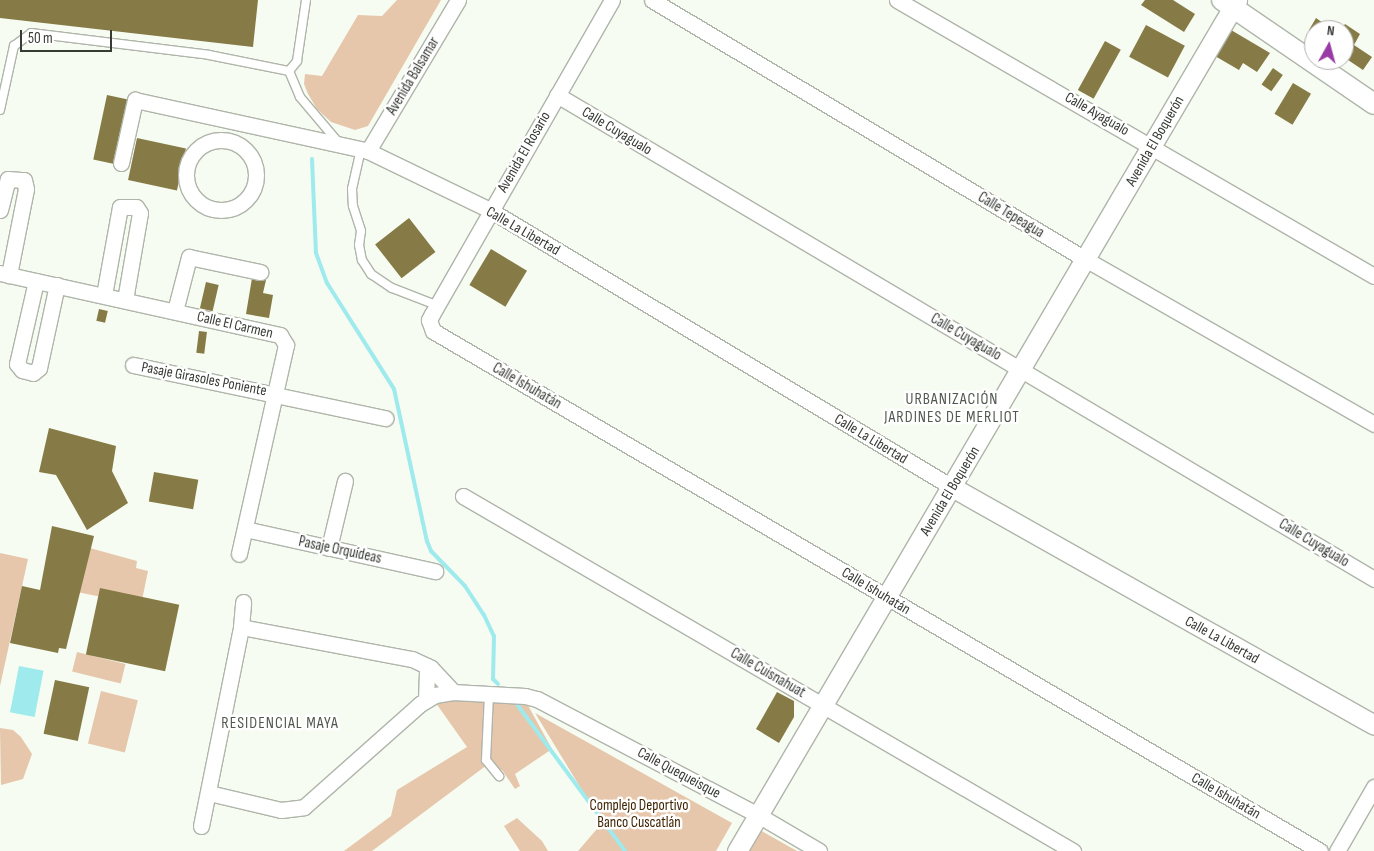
<!DOCTYPE html>
<meta charset="utf-8">
<style>
body{margin:0}
#map{position:relative;width:1374px;height:851px;overflow:hidden;background:#f6fcf1;font-family:"Sofia Sans Condensed",sans-serif}
div>[style]{position:absolute}
[style*='--x']{left:calc(var(--x)*1px);top:calc(var(--y)*1px);width:calc(var(--w)*1px);rotate:calc(var(--a)*1deg)}
.green>*{inset:0;background:#e6c7ab;transform-origin:0 0}
.water>*{inset:0;background:#9eeaed;transform-origin:0 0}
.stream>*{height:4px;margin:-2px;padding:0 2px;transform-origin:2px;border-radius:2px;background:#9eeaed}
.building>*{inset:0;background:#867b46;transform-origin:0 0}
.roads{filter:drop-shadow(1px 0 #afb5aa) drop-shadow(-1px 0 #afb5aa) drop-shadow(0 1px #afb5aa) drop-shadow(0 -1px #afb5aa)}
.service>*{height:8px;margin:-4px;padding:0 4px;transform-origin:4px;border-radius:4px;background:#fff}
.minor>*{height:15px;margin:-7.5px;padding:0 7.5px;transform-origin:7.5px;border-radius:7.5px;background:#fff}
.minor>.ring{margin:-7.5px;padding:0;box-sizing:content-box;background:none;border:15px solid #fff;border-radius:50%}
.tertiary>*{height:19px;margin:-9.5px;padding:0 9.5px;transform-origin:9.5px;border-radius:9.5px;background:#fff}
.secondary>*{height:20px;margin:-10px;padding:0 10px;transform-origin:10px;border-radius:10px;background:#fff}
span{translate:-50% -50%;white-space:nowrap;text-align:center;line-height:1.15;-webkit-text-stroke:5px #fff;paint-order:stroke}
.street-label{font-size:15px;color:#373a35}
.park-label{font-size:15px;color:#3f2302}
.neighbourhood-label{font-size:16px;color:#52584e;letter-spacing:1px}
.north{position:absolute;left:1304px;top:20px;width:50px;height:50px;box-sizing:border-box;background:#fff;border:1px solid #afb0ae;border-radius:50%;rotate:7deg;font-size:14px;font-weight:700;line-height:20px;text-align:center;color:#373a35}
.north::after{content:'';display:block;margin:auto;width:18px;height:22px;background:#993ba5;clip-path:polygon(50% 0,100% 100%,50% 72%,0 100%)}
.scale{position:absolute;left:20px;top:30px;width:92px;height:22px;box-sizing:border-box;border:2px solid #373a35;border-top:0;padding-left:6px;font-size:15px;line-height:18px;white-space:nowrap;color:#373a35;-webkit-text-stroke:4px #fff;paint-order:stroke}
</style>
<div id="map">
<div class="green">
<div style="clip-path:polygon(397px 0,441px 0,368px 126px,355px 130px,331px 122px,317px 109px,308px 94px,304px 84px,305px 74px,322px 76px,358px 15px,382px 16px)"></div>
<div style="clip-path:polygon(86px 547px,137px 561px,136px 568px,148px 571px,141px 605px,77px 592px)"></div>
<div style="clip-path:polygon(0 553px,28px 559px,0 686px)"></div>
<div style="left:77px;top:652px;width:50px;height:20px;rotate:14deg"></div>
<div style="left:101px;top:691px;width:38px;height:54px;rotate:14deg"></div>
<div style="clip-path:polygon(433px 699px,525px 700px,552px 749px,515px 774px,520px 786px,515px 789px,502px 770px,494px 774px,487px 765px,372px 851px,344px 851px,391px 816px,397px 790px,467px 747px)"></div>
<div style="clip-path:polygon(535px 713px,732px 823px,716px 851px,578px 851px,602px 823px)"></div>
<div style="clip-path:polygon(0 728px,13px 730px,21px 737px,32px 754px,23px 779px,1px 785px)"></div>
<div style="clip-path:polygon(517px 818px,542px 841px,548px 851px,520px 851px,504px 826px)"></div>
<div style="clip-path:polygon(760px 830px,797px 851px,748px 851px)"></div>
</div>
<div class="water">
<div style="left:19px;top:666px;width:25px;height:47px;rotate:11deg"></div>
</div>
<div class="stream">
<div style="--x:312;--y:159;--w:94;--a:87.6"></div>
<div style="--x:316;--y:253;--w:32;--a:70"></div>
<div style="--x:327;--y:283;--w:125;--a:57.7"></div>
<div style="--x:394;--y:389;--w:156;--a:77.8"></div>
<div style="--x:427;--y:541;--w:11;--a:68"></div>
<div style="--x:431;--y:551;--w:49;--a:45.8"></div>
<div style="--x:465;--y:586;--w:35;--a:57"></div>
<div style="--x:484;--y:615;--w:23;--a:65"></div>
<div style="--x:494;--y:636;--w:43;--a:91.3"></div>
<div style="--x:493;--y:679;--w:7;--a:45"></div>
<div style="--x:516;--y:703;--w:184;--a:53.6"></div>
</div>
<div class="building">
<div style="clip-path:polygon(0 0,258px 0,253px 47px,0 18px)"></div>
<div style="clip-path:polygon(1145px 0,1173px 0,1195px 14px,1184px 32px,1141px 5px)"></div>
<div style="clip-path:polygon(1316px 18px,1330px 28px,1333px 30px,1314px 30px,1314px 34px,1309px 30px)"></div>
<div style="clip-path:polygon(1345px 24px,1360px 34px,1354px 45px,1372px 57px,1363px 70px,1345px 58px,1348px 54px,1344px 51px,1344px 30px,1341px 30px)"></div>
<div style="left:1146px;top:25px;width:44px;height:36px;rotate:28deg"></div>
<div style="clip-path:polygon(1231px 30px,1270px 53px,1257px 72px,1243px 63px,1239px 70px,1215px 56px)"></div>
<div style="left:1105px;top:41px;width:18px;height:56px;rotate:29deg"></div>
<div style="left:1273px;top:68px;width:12px;height:20px;rotate:35deg"></div>
<div style="left:1293px;top:83px;width:21px;height:36px;rotate:31deg"></div>
<div style="left:107px;top:95px;width:25px;height:66px;rotate:12deg"></div>
<div style="left:137px;top:138px;width:50px;height:43px;rotate:12deg"></div>
<div style="left:409px;top:218px;width:43px;height:43px;rotate:52deg"></div>
<div style="left:491px;top:249px;width:42px;height:42px;rotate:31deg"></div>
<div style="clip-path:polygon(252px 278px,266px 280px,263px 293px,273px 295px,269px 318px,246px 314px)"></div>
<div style="left:206px;top:282px;width:13px;height:27px;rotate:13deg"></div>
<div style="left:99px;top:309px;width:9px;height:12px;rotate:13deg"></div>
<div style="left:199px;top:331px;width:8px;height:22px;rotate:7deg"></div>
<div style="clip-path:polygon(49px 428px,116px 446px,112px 471px,128px 503px,87px 530px,56px 475px,39px 472px)"></div>
<div style="left:154px;top:472px;width:45px;height:30px;rotate:10deg"></div>
<div style="clip-path:polygon(52px 526px,94px 536px,66px 649px,59px 648px,58px 653px,10px 643px,22px 586px,40px 590px)"></div>
<div style="left:100px;top:588px;width:81px;height:68px;rotate:12deg"></div>
<div style="left:55px;top:680px;width:35px;height:55px;rotate:12deg"></div>
<div style="clip-path:polygon(777px 692px,794px 701px,794px 717px,779px 743px,756px 729px)"></div>
</div>
<div class="roads">
<div class="service">
<div style="--x:289;--y:71;--w:28;--a:67"></div>
<div style="--x:300;--y:97;--w:59;--a:49.8"></div>
<div style="--x:289;--y:71;--w:13;--a:-51"></div>
<div style="--x:297;--y:61;--w:62;--a:-81.6"></div>
<div style="--x:0;--y:110;--w:66;--a:-77.7"></div>
<div style="--x:14;--y:46;--w:21;--a:-37"></div>
<div style="--x:31;--y:33;--w:179;--a:7"></div>
<div style="--x:209;--y:55;--w:82;--a:11.3"></div>
<div style="--x:361;--y:149;--w:41;--a:102.7"></div>
<div style="--x:352;--y:189;--w:17;--a:87"></div>
<div style="--x:353;--y:206;--w:26;--a:72"></div>
<div style="--x:361;--y:231;--w:14;--a:98"></div>
<div style="--x:359;--y:245;--w:15;--a:79"></div>
<div style="--x:362;--y:260;--w:17;--a:57"></div>
<div style="--x:371;--y:274;--w:25;--a:34"></div>
<div style="--x:392;--y:288;--w:47;--a:21.1"></div>
<div style="--x:489;--y:694;--w:66;--a:92.6"></div>
<div style="--x:486;--y:760;--w:21;--a:51"></div>
</div>
<div class="minor">
<div style="--x:612;--y:0;--w:362;--a:119.8"></div>
<div style="--x:432;--y:314;--w:7;--a:117"></div>
<div style="--x:429;--y:320;--w:12;--a:70"></div>
<div style="--x:433;--y:331;--w:1028;--a:30.38"></div>
<div style="--x:652;--y:0;--w:505;--a:30.89"></div>
<div style="--x:1085;--y:259;--w:333;--a:29.7"></div>
<div style="--x:897;--y:0;--w:551;--a:30.05"></div>
<div style="--x:557;--y:95;--w:950;--a:30.64"></div>
<div class="ring" style="left:186px;top:140px;width:55px;height:55px"></div>
<div style="--x:368;--y:151;--w:176;--a:-59.2"></div>
<div style="--x:121;--y:163;--w:65;--a:-77.5"></div>
<div style="--x:135;--y:100;--w:239;--a:12.3"></div>
<div style="--x:368;--y:151;--w:136;--a:25.8"></div>
<div style="--x:490;--y:210;--w:539;--a:30.95"></div>
<div style="--x:0;--y:210;--w:32;--a:-76"></div>
<div style="--x:8;--y:179;--w:16;--a:4"></div>
<div style="--x:24;--y:180;--w:9;--a:77"></div>
<div style="--x:26;--y:189;--w:88;--a:101.2"></div>
<div style="--x:0;--y:273;--w:287;--a:12.5"></div>
<div style="--x:280;--y:335;--w:12;--a:59"></div>
<div style="--x:286;--y:345;--w:214;--a:102.7"></div>
<div style="--x:36;--y:281;--w:85;--a:102.9"></div>
<div style="--x:17;--y:364;--w:8;--a:50"></div>
<div style="--x:22;--y:370;--w:11;--a:15"></div>
<div style="--x:33;--y:373;--w:8;--a:-40"></div>
<div style="--x:39;--y:368;--w:85;--a:-77.8"></div>
<div style="--x:104;--y:295;--w:89;--a:-79.7"></div>
<div style="--x:120;--y:207;--w:16;--a:0"></div>
<div style="--x:136;--y:207;--w:7;--a:56"></div>
<div style="--x:140;--y:213;--w:88;--a:99.8"></div>
<div style="--x:175;--y:311;--w:56;--a:-75.5"></div>
<div style="--x:189;--y:257;--w:73;--a:11.9"></div>
<div style="--x:133;--y:365;--w:258;--a:11.9"></div>
<div style="--x:463;--y:496;--w:706;--a:30.2"></div>
<div style="--x:245;--y:529;--w:195;--a:12.5"></div>
<div style="--x:329;--y:548;--w:69;--a:-76.6"></div>
<div style="--x:241;--y:627;--w:174;--a:10.6"></div>
<div style="--x:412;--y:659;--w:21;--a:25"></div>
<div style="--x:431;--y:668;--w:33;--a:47"></div>
<div style="--x:426;--y:700;--w:34;--a:-88"></div>
<div style="--x:209;--y:793;--w:74;--a:13.3"></div>
<div style="--x:281;--y:810;--w:23;--a:-7"></div>
<div style="--x:304;--y:807;--w:155;--a:-41.6"></div>
<div style="--x:420;--y:704;--w:17;--a:-31"></div>
<div style="--x:435;--y:695;--w:18;--a:-9"></div>
<div style="--x:453;--y:692;--w:72;--a:3.2"></div>
<div style="--x:525;--y:696;--w:12;--a:14"></div>
<div style="--x:537;--y:699;--w:250;--a:27.7"></div>
<div style="--x:758;--y:815;--w:71;--a:30.5"></div>
<div style="--x:201;--y:826;--w:203;--a:-78.6"></div>
<div style="--x:241;--y:627;--w:25;--a:-85"></div>
<div style="--x:1337;--y:851;--w:74;--a:-60"></div>
</div>
<div class="tertiary">
<div style="--x:952;--y:487;--w:484;--a:29.4"></div>
<div style="--x:737;--y:851;--w:987;--a:-59.56"></div>
</div>
<div class="secondary">
<div style="--x:1222;--y:0;--w:184;--a:34.4"></div>
</div>
</div>
<div class="street-label">
<span style="left:413px;top:76px;rotate:-59deg">Avenida Balsamar</span>
<span style="left:1097px;top:114px;rotate:30deg">Calle Ayagualo</span>
<span style="left:617px;top:131px;rotate:31deg">Calle Cuyagualo</span>
<span style="left:1155px;top:141px;rotate:-60deg">Avenida El Boquerón</span>
<span style="left:524px;top:152px;rotate:-60deg">Avenida El Rosario</span>
<span style="left:1011px;top:215px;rotate:31deg">Calle Tepeagua</span>
<span style="left:523px;top:231px;rotate:30deg">Calle La Libertad</span>
<span style="left:235px;top:325px;rotate:13deg">Calle El Carmen</span>
<span style="left:966px;top:337px;rotate:30deg">Calle Cuyagualo</span>
<span style="left:204px;top:379px;rotate:11deg">Pasaje Girasoles Poniente</span>
<span style="left:527px;top:386px;rotate:30deg">Calle Ishuhatán</span>
<span style="left:871px;top:439px;rotate:31deg">Calle La Libertad</span>
<span style="left:950px;top:491px;rotate:-59deg">Avenida El Boquerón</span>
<span style="left:1314px;top:543px;rotate:31deg">Calle Cuyagualo</span>
<span style="left:340px;top:550px;rotate:12deg">Pasaje Orquídeas</span>
<span style="left:876px;top:591px;rotate:31deg">Calle Ishuhatán</span>
<span style="left:1222px;top:640px;rotate:29deg">Calle La Libertad</span>
<span style="left:768px;top:673px;rotate:30deg">Calle Cuisnahuat</span>
<span style="left:679px;top:773px;rotate:28deg">Calle Quequeisque</span>
<span style="left:1226px;top:796px;rotate:30deg">Calle Ishuhatán</span>
</div>
<div class="park-label">
<span style="left:639px;top:814px">Complejo Deportivo<br>Banco Cuscatlán</span>
</div>
<div class="neighbourhood-label">
<span style="left:952px;top:409px">URBANIZACIÓN<br>JARDINES DE MERLIOT</span>
<span style="left:280px;top:724px">RESIDENCIAL MAYA</span>
</div>
<div class="north">N</div>
<div class="scale">50 m</div>
</div>
